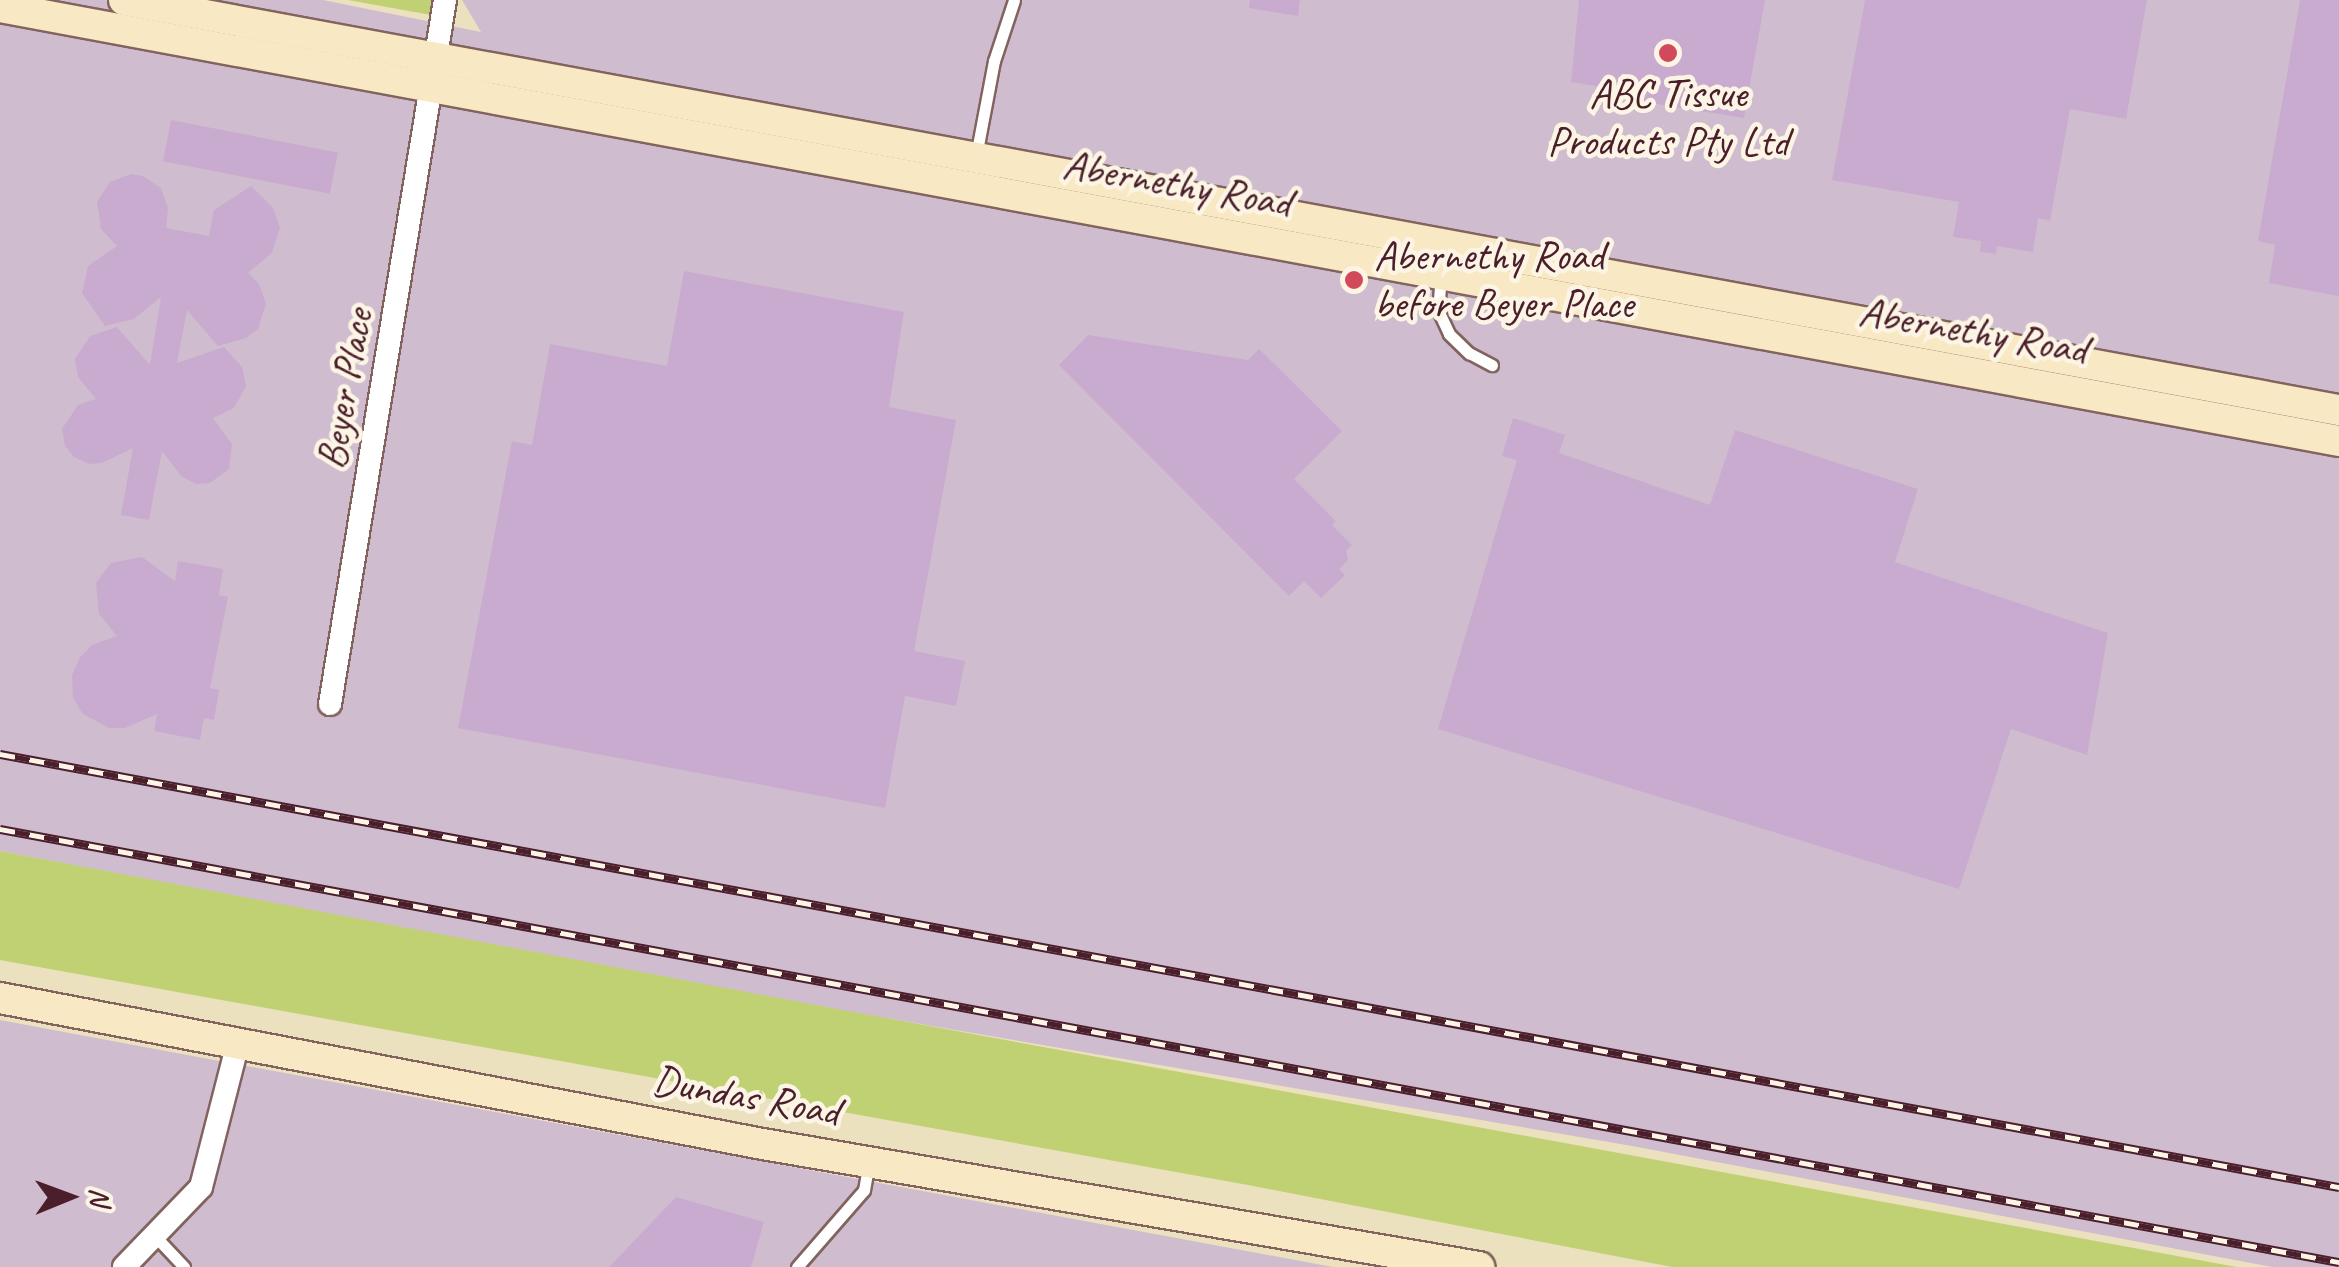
<!DOCTYPE html>
<style>
body{margin:0}
#map{position:relative;width:2339px;height:1267px;overflow:hidden;background:#ebe1be;font-family:Caveat,sans-serif}
div>[style]{position:absolute}
[style*='--x']{left:calc(var(--x)*1px);top:calc(var(--y)*1px);width:calc(var(--w)*1px);rotate:calc(var(--a)*1deg)}
.industrial>*{inset:0;background:#cfbdcf}
.green>*{inset:0;background:#c0d173}
.building>*{inset:0;background:#c9abcf;transform-origin:0 0}
.roads{filter:drop-shadow(2px 0 #82635e) drop-shadow(-2px 0 #82635e) drop-shadow(0 2px #82635e) drop-shadow(0 -2px #82635e)}
.service>*{height:11px;margin:-5.5px;padding:0 5.5px;transform-origin:5.5px;border-radius:5.5px;background:#fff}
.minor>*{height:22px;margin:-11px;padding:0 11px;transform-origin:11px;border-radius:11px;background:#fff}
.secondary>*{height:30px;margin:-15px;padding:0 15px;transform-origin:15px;border-radius:15px;background:#f8e8c3}
.rail>*{height:9px;margin-top:-4.5px;transform-origin:0;background:repeating-linear-gradient(90deg,#fcf5e5 0 15px,#4a1f2b 0 30px);box-sizing:border-box;border-block:2px solid #4a1f2b}
.dots>*{width:28px;height:28px;translate:-50% -50%;box-sizing:border-box;border:5px solid #fcf5e5;border-radius:50%}
span{translate:-50% -50%;white-space:nowrap;text-align:center;line-height:1.15;-webkit-text-stroke:9px #fcf5e5;paint-order:stroke}
.poi-label{font-size:42px;color:#4a1f2b}
.left{translate:0 -50%;text-align:left}
.street-label{font-size:42px;color:#4a1f2b}
.north{position:absolute;left:20px;top:1147px;width:100px;height:100px;-webkit-text-stroke:8px #fcf5e5;paint-order:stroke;rotate:89deg;font-size:28px;font-weight:700;line-height:40px;text-align:center;color:#4a1f2b}
.north::after{content:'';display:block;margin:auto;width:35px;height:45px;background:#4a1f2b;clip-path:polygon(50% 0,100% 100%,50% 72%,0 100%)}
</style>
<div id="map">
<div class="industrial">
<div style="clip-path:polygon(0 0,323px 0,481px 32px,462px 0,2339px 0,2339px 1267px,2272px 1267px,1632px 1146px,722px 990px,0 851px)"></div>
<div style="clip-path:polygon(0 1020px,155px 1049px,1333px 1267px,0 1267px)"></div>
</div>
<div class="green">
<div style="clip-path:polygon(348px 0,445px 0,442px 17px)"></div>
<div style="clip-path:polygon(0 851px,832px 1008px,2237px 1267px,1672px 1267px,1248px 1185px,22px 964px,0 960px)"></div>
</div>
<div class="building">
<div style="clip-path:polygon(1250px 0,1300px 0,1298px 16px,1249px 8px)"></div>
<div style="clip-path:polygon(1579px 0,1765px 0,1744px 118px,1638px 101px,1640px 93px,1571px 82px)"></div>
<div style="clip-path:polygon(1865px 0,2147px 0,2126px 119px,2070px 109px,2050px 221px,2038px 218px,2033px 252px,1997px 246px,1996px 254px,1980px 252px,1981px 241px,1953px 237px,1959px 202px,1832px 180px)"></div>
<div style="clip-path:polygon(2300px 0,2339px 0,2339px 296px,2269px 283px,2275px 245px,2258px 241px)"></div>
<div style="left:171px;top:120px;width:170px;height:42px;rotate:11deg"></div>
<div style="clip-path:polygon(131px 174px,143px 176px,161px 188px,168px 208px,166px 228px,209px 236px,214px 210px,251px 186px,273px 208px,280px 228px,272px 253px,248px 273px,259px 284px,266px 304px,258px 329px,246px 338px,218px 346px,187px 310px,177px 363px,224px 347px,242px 367px,246px 386px,234px 408px,213px 418px,232px 444px,229px 469px,210px 483px,197px 484px,182px 477px,162px 451px,149px 520px,121px 515px,133px 448px,102px 463px,89px 464px,74px 457px,65px 446px,62px 429px,78px 405px,96px 399px,78px 377px,75px 359px,90px 336px,117px 327px,150px 365px,161px 297px,134px 319px,105px 326px,82px 293px,88px 266px,117px 246px,101px 229px,97px 202px,110px 182px)"></div>
<div style="clip-path:polygon(684px 271px,904px 312px,889px 407px,956px 420px,914px 651px,965px 661px,956px 706px,905px 696px,885px 808px,458px 728px,512px 441px,532px 445px,550px 344px,667px 366px)"></div>
<div style="clip-path:polygon(1088px 335px,1248px 360px,1259px 349px,1342px 431px,1294px 479px,1336px 521px,1332px 525px,1352px 545px,1346px 551px,1348px 560px,1339px 569px,1345px 575px,1321px 598px,1304px 581px,1289px 596px,1059px 365px)"></div>
<div style="clip-path:polygon(1513px 418px,1565px 435px,1559px 453px,1710px 505px,1735px 430px,1918px 489px,1895px 562px,2108px 633px,2087px 755px,2011px 729px,1959px 889px,1438px 729px,1517px 460px,1502px 456px)"></div>
<div style="clip-path:polygon(142px 557px,175px 581px,178px 561px,223px 569px,219px 595px,228px 597px,210px 688px,219px 690px,214px 720px,204px 718px,200px 740px,154px 731px,157px 714px,125px 728px,109px 728px,83px 714px,73px 698px,72px 675px,80px 657px,92px 645px,117px 636px,99px 614px,96px 583px,111px 563px)"></div>
<div style="clip-path:polygon(676px 1197px,764px 1222px,751px 1267px,609px 1267px)"></div>
</div>
<div class="roads">
<div class="service">
<div style="--x:976;--y:156;--w:97;--a:-79.3"></div>
<div style="--x:994;--y:61;--w:64;--a:-71.8"></div>
<div style="--x:1441;--y:276;--w:34;--a:95"></div>
<div style="--x:1438;--y:310;--w:26;--a:65"></div>
<div style="--x:1449;--y:334;--w:28;--a:44"></div>
<div style="--x:1469;--y:353;--w:26;--a:28"></div>
<div style="--x:154;--y:1235;--w:44;--a:46.8"></div>
<div style="--x:797;--y:1267;--w:102;--a:-49"></div>
<div style="--x:864;--y:1190;--w:28;--a:-80"></div>
</div>
<div class="minor">
<div style="--x:330;--y:704;--w:713;--a:-80.72"></div>
<div style="--x:124;--y:1267;--w:111;--a:-46.1"></div>
<div style="--x:201;--y:1187;--w:149;--a:-75.6"></div>
</div>
<div class="secondary">
<div style="--x:124;--y:0;--w:2253;--a:10.49"></div>
<div style="--x:0;--y:7;--w:2379;--a:10.51"></div>
<div style="--x:0;--y:998;--w:771;--a:10.84"></div>
<div style="--x:757;--y:1143;--w:733;--a:9.75"></div>
</div>
</div>
<div class="rail">
<div style="--x:0;--y:754;--w:2379;--a:10.49"></div>
<div style="--x:0;--y:829;--w:2379;--a:10.49"></div>
</div>
<div class="dots">
<div style="left:1668px;top:53px;background:#d1495b"></div>
<div style="left:1354px;top:280px;background:#d1495b"></div>
</div>
<div class="poi-label">
<span style="left:1668px;top:118px">ABC Tissue<br>Products Pty Ltd</span>
<span class="left" style="left:1374px;top:280px">Abernethy Road<br>before Beyer Place</span>
</div>
<div class="street-label">
<span style="left:1177px;top:184px;rotate:10deg">Abernethy Road</span>
<span style="left:1973px;top:331px;rotate:10deg">Abernethy Road</span>
<span style="left:345px;top:389px;rotate:-80deg">Beyer Place</span>
<span style="left:746px;top:1096px;rotate:10deg">Dundas Road</span>
</div>
<div class="north">N</div>
</div>
